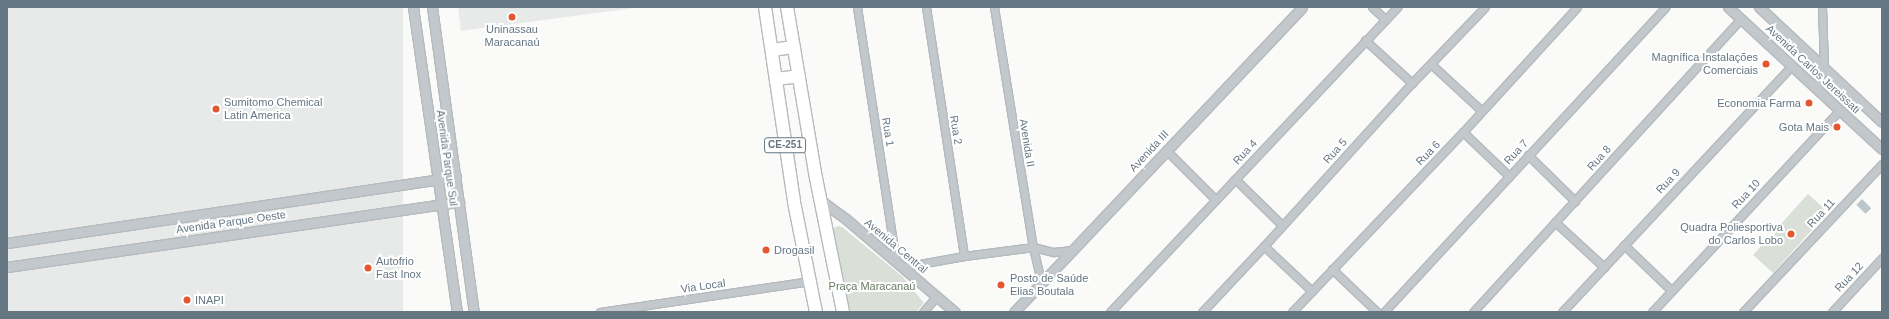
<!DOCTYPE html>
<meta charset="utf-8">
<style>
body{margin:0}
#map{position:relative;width:1889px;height:319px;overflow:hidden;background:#fafaf8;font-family:Arial,sans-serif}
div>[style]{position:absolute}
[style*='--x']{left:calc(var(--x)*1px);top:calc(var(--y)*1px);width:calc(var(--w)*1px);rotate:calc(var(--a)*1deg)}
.built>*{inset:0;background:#e8e9e9;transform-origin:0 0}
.green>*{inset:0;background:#dadfd7;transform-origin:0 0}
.water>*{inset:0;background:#bbc7cb;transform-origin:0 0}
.roads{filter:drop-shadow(1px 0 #b5babe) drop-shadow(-1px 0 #b5babe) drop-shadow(0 1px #b5babe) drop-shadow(0 -1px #b5babe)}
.minor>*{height:7px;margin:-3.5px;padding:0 3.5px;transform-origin:3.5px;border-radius:3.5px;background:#c3c8cc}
.tertiary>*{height:9px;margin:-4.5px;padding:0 4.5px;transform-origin:4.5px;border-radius:4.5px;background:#c3c8cc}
.primary>*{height:12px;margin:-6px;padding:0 6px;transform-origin:6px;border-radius:6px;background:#fff}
.dots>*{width:11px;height:11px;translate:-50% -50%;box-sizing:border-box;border:2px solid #fff;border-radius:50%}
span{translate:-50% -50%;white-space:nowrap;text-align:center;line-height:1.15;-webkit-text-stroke:4px #fff;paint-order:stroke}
.shield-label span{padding:1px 3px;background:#fff;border:1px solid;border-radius:3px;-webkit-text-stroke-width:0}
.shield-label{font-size:10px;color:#657683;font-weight:700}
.poi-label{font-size:11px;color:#657683}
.right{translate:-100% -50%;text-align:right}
.left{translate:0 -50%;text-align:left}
.street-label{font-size:11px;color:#657683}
.park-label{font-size:11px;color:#687a64}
.frame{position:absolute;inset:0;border:8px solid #657683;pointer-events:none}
</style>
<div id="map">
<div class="built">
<div style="left:7px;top:7px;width:396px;height:305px"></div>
<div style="clip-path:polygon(458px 7px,634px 7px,634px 8px,461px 31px)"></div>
</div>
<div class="green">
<div style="left:1808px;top:194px;width:27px;height:82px;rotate:42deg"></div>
<div style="clip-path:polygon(838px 226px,842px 227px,903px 277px,924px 303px,916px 312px,850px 312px,833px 232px,834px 228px)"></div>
</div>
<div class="water">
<div style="left:1862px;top:199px;width:13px;height:8px;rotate:45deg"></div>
</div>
<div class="roads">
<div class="minor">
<div style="--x:857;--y:7;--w:257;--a:81.3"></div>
<div style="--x:926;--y:7;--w:252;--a:81.3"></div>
<div style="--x:994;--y:7;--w:243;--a:80.8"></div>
<div style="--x:1033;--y:247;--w:37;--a:77"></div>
<div style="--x:1372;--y:7;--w:18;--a:43"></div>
<div style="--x:1365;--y:40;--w:64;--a:42.5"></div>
<div style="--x:1431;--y:64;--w:69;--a:42.7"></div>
<div style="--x:1816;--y:88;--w:22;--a:-69"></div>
<div style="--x:1824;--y:67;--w:60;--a:-91.9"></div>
<div style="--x:1463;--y:132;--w:64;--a:43.7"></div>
<div style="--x:1166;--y:150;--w:69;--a:45"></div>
<div style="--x:1528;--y:155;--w:66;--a:44.4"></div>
<div style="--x:1235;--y:179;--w:66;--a:44.4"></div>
<div style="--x:1555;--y:222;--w:67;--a:42.6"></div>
<div style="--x:1624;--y:245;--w:66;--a:43.8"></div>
<div style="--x:1264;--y:246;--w:66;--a:43.2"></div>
<div style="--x:903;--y:267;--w:62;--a:-10.2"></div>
<div style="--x:964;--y:256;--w:70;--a:-7.4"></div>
<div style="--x:1033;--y:247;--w:21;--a:14"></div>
<div style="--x:1053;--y:252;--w:20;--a:-6"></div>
<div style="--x:1332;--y:269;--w:62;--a:43.7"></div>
<div style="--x:600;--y:312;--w:211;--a:-8.4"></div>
<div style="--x:923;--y:312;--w:20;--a:-49"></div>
<div style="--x:1110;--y:312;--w:419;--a:-46.7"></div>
<div style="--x:1202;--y:312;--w:91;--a:-46.8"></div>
<div style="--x:1264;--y:246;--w:220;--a:-47.8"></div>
<div style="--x:1412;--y:83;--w:105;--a:-46.2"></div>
<div style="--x:1292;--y:312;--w:248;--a:-46.5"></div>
<div style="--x:1463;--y:132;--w:169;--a:-47.6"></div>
<div style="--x:1384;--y:312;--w:415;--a:-47.3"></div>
<div style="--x:1473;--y:312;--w:397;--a:-47.6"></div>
<div style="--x:1562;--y:312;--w:336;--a:-47"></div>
<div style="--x:1652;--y:312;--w:276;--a:-47.1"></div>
<div style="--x:1743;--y:312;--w:203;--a:-46.8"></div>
<div style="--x:1832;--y:312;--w:74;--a:-47.2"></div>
</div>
<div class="tertiary">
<div style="--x:413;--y:7;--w:308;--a:81.8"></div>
<div style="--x:432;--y:7;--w:308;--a:82.2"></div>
<div style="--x:1728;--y:7;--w:209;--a:42.7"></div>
<div style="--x:1759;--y:7;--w:168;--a:43.1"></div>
<div style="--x:820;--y:200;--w:32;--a:36"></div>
<div style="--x:846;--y:219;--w:143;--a:40.5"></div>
<div style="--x:7;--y:243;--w:454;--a:-8.4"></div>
<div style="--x:7;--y:267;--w:457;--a:-8.2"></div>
<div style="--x:1014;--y:312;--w:419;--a:-46.6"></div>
</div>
<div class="primary">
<div style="--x:765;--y:7;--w:197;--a:81.5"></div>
<div style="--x:794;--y:202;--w:112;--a:78.7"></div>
<div style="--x:787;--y:7;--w:173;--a:80.4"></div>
<div style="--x:816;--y:178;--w:137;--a:78.6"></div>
<div style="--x:772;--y:50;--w:22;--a:-8"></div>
<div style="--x:776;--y:79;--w:23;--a:-7"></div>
</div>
</div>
<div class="dots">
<div style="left:512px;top:17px;background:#e4572e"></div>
<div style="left:1766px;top:64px;background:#e4572e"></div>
<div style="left:1809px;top:103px;background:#e4572e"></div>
<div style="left:216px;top:109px;background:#e4572e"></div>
<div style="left:1837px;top:127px;background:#e4572e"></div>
<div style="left:1791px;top:234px;background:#e4572e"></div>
<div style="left:766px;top:250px;background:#e4572e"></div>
<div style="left:368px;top:268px;background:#e4572e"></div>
<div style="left:1001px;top:285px;background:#e4572e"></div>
<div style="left:187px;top:300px;background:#e4572e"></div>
</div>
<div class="shield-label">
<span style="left:785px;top:145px">CE-251</span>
</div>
<div class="poi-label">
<span style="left:512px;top:36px">Uninassau<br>Maracanaú</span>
<span class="right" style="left:1758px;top:64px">Magnífica Instalações<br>Comerciais</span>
<span class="left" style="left:224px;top:109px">Sumitomo Chemical<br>Latin America</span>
<span class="right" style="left:1801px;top:103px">Economia Farma</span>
<span class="right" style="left:1829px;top:127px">Gota Mais</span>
<span class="right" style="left:1783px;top:234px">Quadra Poliesportiva<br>do Carlos Lobo</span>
<span class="left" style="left:774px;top:250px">Drogasil</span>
<span class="left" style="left:376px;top:268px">Autofrio<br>Fast Inox</span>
<span class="left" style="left:1010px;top:285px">Posto de Saúde<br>Elias Boutala</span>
<span class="left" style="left:195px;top:300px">INAPI</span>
</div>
<div class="street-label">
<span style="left:1813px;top:69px;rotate:43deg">Avenida Carlos Jereissati</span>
<span style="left:956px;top:130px;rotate:81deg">Rua 2</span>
<span style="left:888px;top:132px;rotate:81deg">Rua 1</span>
<span style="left:1027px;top:143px;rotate:81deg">Avenida II</span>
<span style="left:1149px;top:151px;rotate:-47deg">Avenida III</span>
<span style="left:1335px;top:151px;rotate:-48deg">Rua 5</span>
<span style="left:1245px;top:152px;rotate:-47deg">Rua 4</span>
<span style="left:1516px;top:152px;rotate:-47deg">Rua 7</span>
<span style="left:1428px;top:153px;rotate:-46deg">Rua 6</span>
<span style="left:447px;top:158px;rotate:82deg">Avenida Parque Sul</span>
<span style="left:1599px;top:158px;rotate:-48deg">Rua 8</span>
<span style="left:1668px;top:181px;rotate:-47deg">Rua 9</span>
<span style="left:1746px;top:194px;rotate:-47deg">Rua 10</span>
<span style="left:1821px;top:213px;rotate:-47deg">Rua 11</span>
<span style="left:231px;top:222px;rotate:-8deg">Avenida Parque Oeste</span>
<span style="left:896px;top:246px;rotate:40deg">Avenida Central</span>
<span style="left:1849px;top:277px;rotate:-47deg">Rua 12</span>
<span style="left:703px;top:286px;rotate:-8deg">Via Local</span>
</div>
<div class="park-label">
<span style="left:872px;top:286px">Praça Maracanaú</span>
</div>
<div class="frame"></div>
</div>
